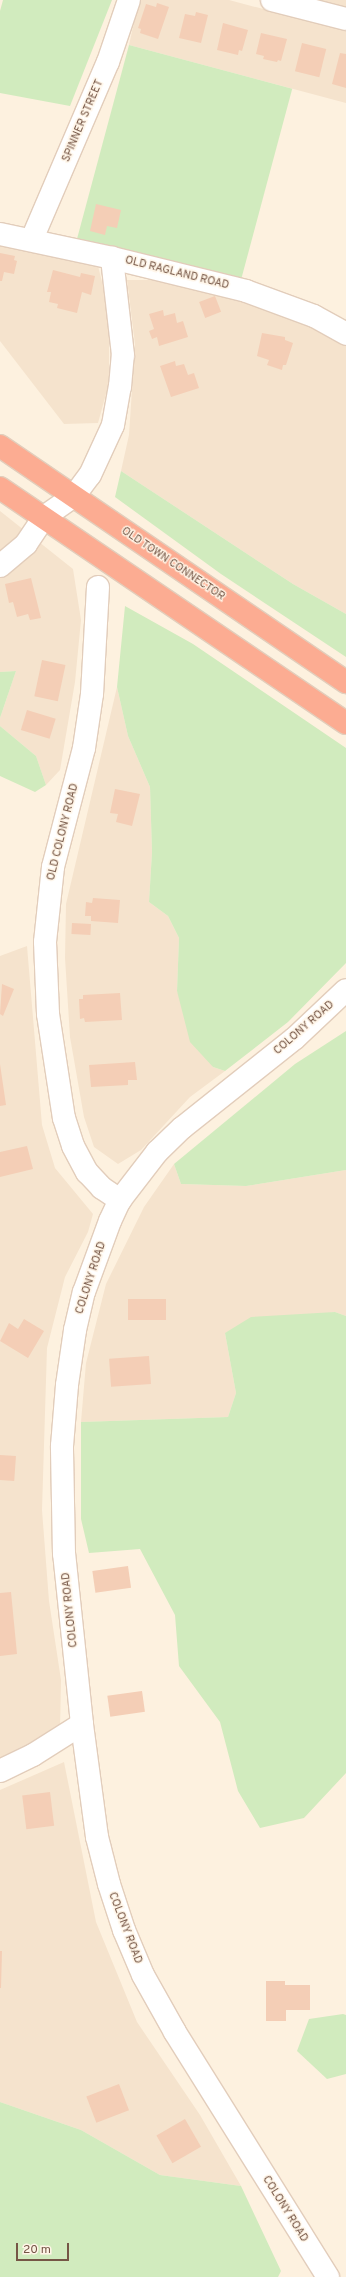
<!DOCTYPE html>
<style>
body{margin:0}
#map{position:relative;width:346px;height:2277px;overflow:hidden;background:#fdf1df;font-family:Overpass,sans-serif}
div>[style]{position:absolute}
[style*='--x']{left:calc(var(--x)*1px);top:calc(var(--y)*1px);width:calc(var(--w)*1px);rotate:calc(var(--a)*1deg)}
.residential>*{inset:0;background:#f5e3cd}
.green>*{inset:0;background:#d1ebbe;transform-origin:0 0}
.building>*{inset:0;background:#f4ceb6;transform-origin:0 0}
.roads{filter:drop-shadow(1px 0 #e2cdbb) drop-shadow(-1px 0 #e2cdbb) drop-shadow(0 1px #e2cdbb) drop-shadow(0 -1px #e2cdbb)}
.minor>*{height:22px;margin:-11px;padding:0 11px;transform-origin:11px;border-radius:11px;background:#fff}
.highway>*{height:22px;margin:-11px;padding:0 11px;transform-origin:11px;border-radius:11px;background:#fcac92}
span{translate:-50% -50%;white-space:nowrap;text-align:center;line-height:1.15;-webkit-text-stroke:3px #fff5e7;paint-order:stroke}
.street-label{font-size:11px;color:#755646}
.scale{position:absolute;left:16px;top:2243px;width:53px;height:18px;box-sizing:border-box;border:2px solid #755646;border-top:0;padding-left:5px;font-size:12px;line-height:14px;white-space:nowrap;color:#755646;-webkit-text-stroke:3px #fff5e7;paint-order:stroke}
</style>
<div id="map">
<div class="residential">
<div style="clip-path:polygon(139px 0,229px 0,346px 31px,346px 103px,129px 45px)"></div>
<div style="clip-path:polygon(309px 0,346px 0,346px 9px)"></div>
<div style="clip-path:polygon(0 244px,98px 266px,109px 310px,109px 383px,98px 423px,64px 424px,0 341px)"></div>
<div style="clip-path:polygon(127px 280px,170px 280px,222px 295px,320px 328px,346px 345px,346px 614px,293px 584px,121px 471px,129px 435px,135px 344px)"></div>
<div style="clip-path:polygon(0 511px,73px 569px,81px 620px,75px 682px,60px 770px,46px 785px,36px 756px,0 726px,0 718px,16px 671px,0 672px)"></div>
<div style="clip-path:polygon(117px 687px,128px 736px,150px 787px,152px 852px,149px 902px,168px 916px,179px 938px,177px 991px,213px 1067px,225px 1071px,190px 1097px,141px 1150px,118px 1164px,94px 1147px,84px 1117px,70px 1037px,65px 958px,66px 904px)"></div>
<div style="clip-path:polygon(27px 946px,42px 1125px,55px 1168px,93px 1214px,88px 1232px,65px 1277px,47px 1348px,42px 1510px,49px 1601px,61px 1680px,60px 1729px,0 1761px,0 956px)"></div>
<div style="clip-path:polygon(174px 1164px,181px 1184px,246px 1186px,346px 1170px,346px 1316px,335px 1312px,225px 1333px,236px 1393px,228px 1417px,81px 1422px,86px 1363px,106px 1284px,144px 1207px)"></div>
<div style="clip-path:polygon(64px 1762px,96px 1922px,137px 2022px,200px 2115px,241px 2186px,160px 2175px,81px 2130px,0 2102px,0 1790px)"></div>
</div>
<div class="green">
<div style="clip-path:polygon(3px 0,112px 0,70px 106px,0 93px,0 11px)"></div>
<div style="left:129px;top:45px;width:169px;height:202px;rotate:15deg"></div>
<div style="clip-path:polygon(121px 471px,293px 584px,346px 614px,346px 657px,221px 574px,115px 497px)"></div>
<div style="clip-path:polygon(125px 606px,193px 644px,346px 748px,346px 963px,288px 1022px,225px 1071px,213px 1067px,190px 1042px,177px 991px,179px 938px,168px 916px,149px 902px,152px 852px,150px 787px,128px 736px,117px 687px)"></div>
<div style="clip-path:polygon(16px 671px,0 718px,0 672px)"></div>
<div style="clip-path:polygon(0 726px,36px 756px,46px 785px,35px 792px,0 776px)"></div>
<div style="clip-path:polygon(346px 1031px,346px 1170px,246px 1186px,181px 1184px,174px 1164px,295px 1064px)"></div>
<div style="clip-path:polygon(335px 1312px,346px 1316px,346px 1773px,304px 1818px,260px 1828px,238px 1791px,220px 1722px,179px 1666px,175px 1615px,140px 1549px,89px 1553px,81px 1519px,81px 1422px,228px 1417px,236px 1393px,225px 1333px,251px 1317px)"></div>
<div style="clip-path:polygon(343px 2014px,346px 2015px,346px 2074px,327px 2079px,297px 2051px,309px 2019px)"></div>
<div style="clip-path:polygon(0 2102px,81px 2130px,160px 2175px,241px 2186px,281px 2271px,278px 2277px,0 2277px)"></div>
</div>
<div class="building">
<div style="clip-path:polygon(157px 3px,169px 7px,158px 39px,140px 33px,141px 29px,138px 28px,146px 4px,156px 7px)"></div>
<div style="clip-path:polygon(196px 12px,208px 15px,201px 43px,179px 38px,185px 14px,195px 16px)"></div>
<div style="clip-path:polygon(223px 23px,248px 30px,242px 51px,239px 50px,238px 55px,217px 50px)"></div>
<div style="clip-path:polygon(261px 33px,287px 39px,281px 61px,278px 60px,277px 62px,263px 59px,264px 56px,256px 54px)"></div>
<div style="left:302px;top:43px;width:25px;height:29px;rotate:14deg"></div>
<div style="clip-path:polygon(340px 53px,346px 54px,346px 88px,332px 84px)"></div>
<div style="clip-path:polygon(96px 204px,121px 210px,117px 228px,107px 226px,105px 235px,90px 231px)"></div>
<div style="clip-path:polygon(0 253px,15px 256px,14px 260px,17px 261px,14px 274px,4px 272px,2px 281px,0 281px)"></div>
<div style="clip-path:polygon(53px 270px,80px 277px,81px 273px,95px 276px,91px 295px,82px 292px,77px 313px,57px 308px,58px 304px,49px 302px,51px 292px,47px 292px)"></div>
<div style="left:215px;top:296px;width:17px;height:17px;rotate:69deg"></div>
<div style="clip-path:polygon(163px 310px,164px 316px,175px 313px,177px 323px,183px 321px,188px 337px,159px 346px,157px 337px,152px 339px,149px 331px,154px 329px,149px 314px)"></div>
<div style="clip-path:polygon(262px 333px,285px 337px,285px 340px,293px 343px,286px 365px,283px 365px,282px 370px,267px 365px,269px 360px,257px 356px)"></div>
<div style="clip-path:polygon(175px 361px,176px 366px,184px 364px,188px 375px,194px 373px,199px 388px,171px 397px,160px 366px)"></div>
<div style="clip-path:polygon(31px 578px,41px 618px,30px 620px,28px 614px,17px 617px,13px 602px,9px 603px,5px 584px)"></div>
<div style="left:42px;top:660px;width:24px;height:37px;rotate:12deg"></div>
<div style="left:27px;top:710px;width:30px;height:21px;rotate:17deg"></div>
<div style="clip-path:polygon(115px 789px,140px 794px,132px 826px,116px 822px,118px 814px,110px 813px)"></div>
<div style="clip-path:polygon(93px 898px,120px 900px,118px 923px,91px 921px,91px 916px,85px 916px,86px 902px,92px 903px)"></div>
<div style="left:72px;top:923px;width:19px;height:11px;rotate:3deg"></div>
<div style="clip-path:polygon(2px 984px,14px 989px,3px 1016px,0 1014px)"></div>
<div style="clip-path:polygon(120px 993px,122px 1020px,85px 1022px,84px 1018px,80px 1019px,79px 999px,83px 999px,83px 995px)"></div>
<div style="clip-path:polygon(135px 1062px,137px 1080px,128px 1080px,128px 1085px,91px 1087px,89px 1065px)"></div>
<div style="clip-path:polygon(0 1064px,6px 1105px,0 1106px)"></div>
<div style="clip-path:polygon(27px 1146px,33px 1169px,0 1177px,0 1152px)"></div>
<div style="left:128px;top:1299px;width:38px;height:21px"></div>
<div style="clip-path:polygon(24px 1319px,44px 1331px,28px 1358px,0 1341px,9px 1323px,18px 1329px)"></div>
<div style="left:149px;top:1356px;width:28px;height:40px;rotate:86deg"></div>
<div style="left:0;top:1455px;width:16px;height:25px;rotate:4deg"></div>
<div style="left:128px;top:1566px;width:22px;height:36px;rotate:82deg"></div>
<div style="clip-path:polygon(11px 1592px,17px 1654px,0 1656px,0 1593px)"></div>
<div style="left:142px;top:1691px;width:21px;height:35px;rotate:82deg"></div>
<div style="left:50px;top:1792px;width:34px;height:28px;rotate:83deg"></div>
<div style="clip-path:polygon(0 1951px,2px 1951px,1px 1988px,0 1988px)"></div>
<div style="clip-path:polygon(266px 1981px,285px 1981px,285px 1985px,310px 1985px,310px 2010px,286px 2010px,286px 2021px,266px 2021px)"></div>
<div style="left:119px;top:2084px;width:28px;height:35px;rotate:69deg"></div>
<div style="left:185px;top:2119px;width:32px;height:33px;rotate:60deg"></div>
</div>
<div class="roads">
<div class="minor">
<div style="--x:272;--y:0;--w:76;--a:14.4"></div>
<div style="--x:0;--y:234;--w:115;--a:12.1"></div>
<div style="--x:112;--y:258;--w:138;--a:13.8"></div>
<div style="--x:246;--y:291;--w:72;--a:20.2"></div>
<div style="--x:314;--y:316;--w:37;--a:29"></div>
<div style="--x:32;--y:239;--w:193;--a:-66.8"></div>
<div style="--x:108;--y:62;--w:65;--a:-71.3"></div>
<div style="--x:0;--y:566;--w:34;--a:-40"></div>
<div style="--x:26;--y:544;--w:32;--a:-56"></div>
<div style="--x:44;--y:517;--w:37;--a:-35"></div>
<div style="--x:74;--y:496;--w:26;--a:-53"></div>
<div style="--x:90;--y:475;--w:55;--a:-65.3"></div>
<div style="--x:113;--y:425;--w:39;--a:-80"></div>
<div style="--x:120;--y:387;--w:32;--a:-85"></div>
<div style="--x:123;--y:355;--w:98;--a:-96.5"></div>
<div style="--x:98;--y:587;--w:107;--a:93.2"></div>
<div style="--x:92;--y:694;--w:55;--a:98.4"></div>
<div style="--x:84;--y:748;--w:123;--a:104.6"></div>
<div style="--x:53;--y:867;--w:75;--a:96.1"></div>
<div style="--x:45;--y:942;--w:72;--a:87.6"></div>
<div style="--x:48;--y:1014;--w:105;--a:81.3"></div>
<div style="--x:64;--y:1118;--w:29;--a:72"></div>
<div style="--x:73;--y:1146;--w:30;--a:62"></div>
<div style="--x:87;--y:1172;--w:22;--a:47"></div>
<div style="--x:102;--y:1188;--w:22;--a:34"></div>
<div style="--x:0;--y:1771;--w:37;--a:-26"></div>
<div style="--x:33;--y:1755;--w:58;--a:-32.3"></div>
<div style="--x:328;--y:2277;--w:289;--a:-122"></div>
<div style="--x:175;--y:2032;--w:65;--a:-119.3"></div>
<div style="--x:143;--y:1975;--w:49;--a:-112.9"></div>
<div style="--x:124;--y:1930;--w:48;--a:-108.1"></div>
<div style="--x:109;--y:1884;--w:49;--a:-104.3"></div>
<div style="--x:97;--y:1837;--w:114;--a:-97.6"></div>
<div style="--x:82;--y:1724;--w:171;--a:-96"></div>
<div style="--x:64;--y:1554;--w:108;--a:-91.1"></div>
<div style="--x:62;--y:1446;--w:61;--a:-85.3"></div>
<div style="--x:67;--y:1385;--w:56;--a:-81.7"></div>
<div style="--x:75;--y:1330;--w:39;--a:-77"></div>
<div style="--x:84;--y:1292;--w:76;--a:-69.9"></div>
<div style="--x:110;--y:1221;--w:23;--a:-65"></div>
<div style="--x:120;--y:1200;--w:61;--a:-52.4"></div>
<div style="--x:157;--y:1152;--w:35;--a:-44"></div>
<div style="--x:182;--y:1128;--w:143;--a:-38.5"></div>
<div style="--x:294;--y:1039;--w:71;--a:-43.3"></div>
</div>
<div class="highway">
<div style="--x:0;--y:446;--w:419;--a:34.3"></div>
<div style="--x:0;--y:488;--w:418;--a:34.2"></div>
</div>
</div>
<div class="street-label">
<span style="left:83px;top:121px;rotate:-67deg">SPINNER STREET</span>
<span style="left:177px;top:273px;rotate:14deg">OLD RAGLAND ROAD</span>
<span style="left:173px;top:564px;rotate:34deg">OLD TOWN CONNECTOR</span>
<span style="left:63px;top:832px;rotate:-76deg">OLD COLONY ROAD</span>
<span style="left:304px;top:1028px;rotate:-41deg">COLONY ROAD</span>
<span style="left:91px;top:1278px;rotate:-72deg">COLONY ROAD</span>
<span style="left:70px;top:1610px;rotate:-96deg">COLONY ROAD</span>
<span style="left:125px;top:1928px;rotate:69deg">COLONY ROAD</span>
<span style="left:285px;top:2209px;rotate:58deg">COLONY ROAD</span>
</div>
<div class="scale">20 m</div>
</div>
